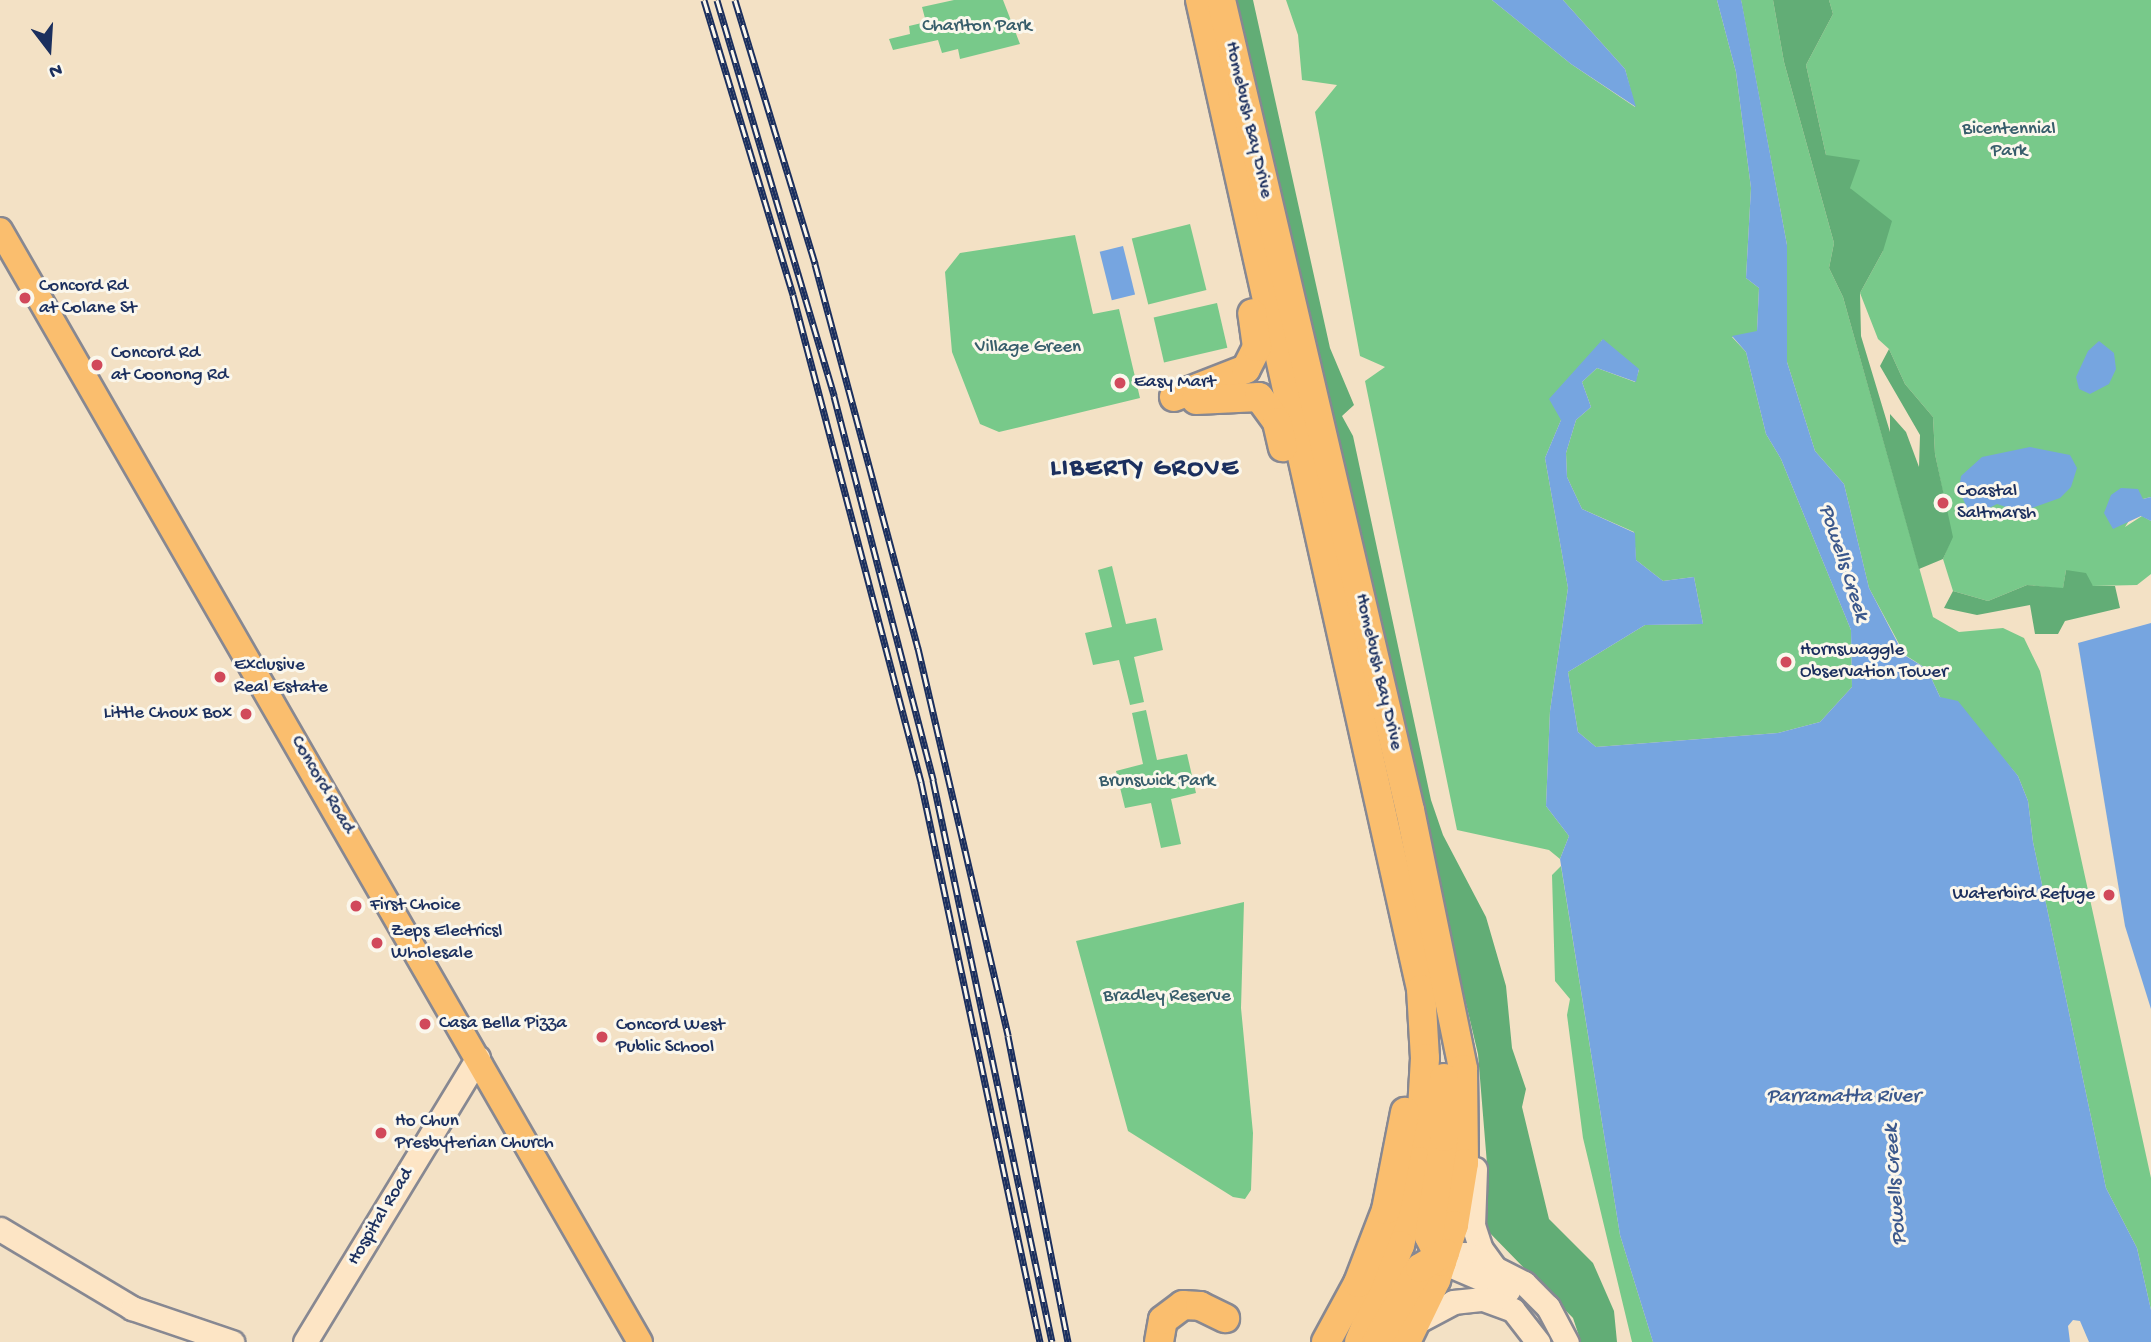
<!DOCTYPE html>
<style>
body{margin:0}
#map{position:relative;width:2151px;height:1342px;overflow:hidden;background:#f3e1c5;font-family:"Gochi Hand",sans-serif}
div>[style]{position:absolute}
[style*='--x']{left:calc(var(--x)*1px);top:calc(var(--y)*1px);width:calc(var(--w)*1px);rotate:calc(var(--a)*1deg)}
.green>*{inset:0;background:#78c98a;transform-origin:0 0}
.forest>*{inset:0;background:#62ad76}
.water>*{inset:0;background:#76a5e0;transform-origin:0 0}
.roads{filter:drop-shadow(2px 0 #878892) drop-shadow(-2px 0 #878892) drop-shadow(0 2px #878892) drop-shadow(0 -2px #878892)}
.secondary>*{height:23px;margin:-11.5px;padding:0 11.5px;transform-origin:11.5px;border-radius:11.5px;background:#fde5c5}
.primary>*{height:24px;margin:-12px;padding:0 12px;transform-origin:12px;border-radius:12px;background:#fabe6e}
.highway>*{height:28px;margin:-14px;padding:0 14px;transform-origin:14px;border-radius:14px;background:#fabe6e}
.rail>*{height:7px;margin-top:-3.5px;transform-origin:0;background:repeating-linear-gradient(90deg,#fbf7ec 0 13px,#1b2f5e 0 26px);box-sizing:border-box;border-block:2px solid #1b2f5e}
.dots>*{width:19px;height:19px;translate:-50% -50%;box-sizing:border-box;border:4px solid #fbf7ec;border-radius:50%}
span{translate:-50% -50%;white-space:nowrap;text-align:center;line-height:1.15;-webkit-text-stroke:6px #fbf7ec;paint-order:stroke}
.park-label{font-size:19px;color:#375d6b}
.street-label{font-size:19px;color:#1b2f5e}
.poi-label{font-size:19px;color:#1b2f5e}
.left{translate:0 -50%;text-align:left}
.right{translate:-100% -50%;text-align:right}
.water-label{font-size:21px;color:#3b588c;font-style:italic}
.district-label{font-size:26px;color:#1b2f5e;font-weight:700;letter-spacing:2px}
.north{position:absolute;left:14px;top:14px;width:70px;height:70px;-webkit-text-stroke:5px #fbf7ec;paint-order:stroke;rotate:163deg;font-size:19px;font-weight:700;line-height:28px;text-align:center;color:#1b2f5e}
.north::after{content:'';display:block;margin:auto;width:24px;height:32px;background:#1b2f5e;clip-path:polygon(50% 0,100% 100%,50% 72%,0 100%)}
</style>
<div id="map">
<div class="green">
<div style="clip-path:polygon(954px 0,1003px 0,1020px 44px,960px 59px,958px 49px,942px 53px,938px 40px,893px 50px,889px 39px,910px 34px,909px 26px,926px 22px,922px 7px)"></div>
<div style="clip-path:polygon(1286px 0,1492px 0,1571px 64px,1635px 107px,1625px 69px,1563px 0,1717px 0,1736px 72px,1751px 188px,1746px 278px,1759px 288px,1757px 332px,1732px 337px,1746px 352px,1766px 434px,1781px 459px,1851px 630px,1852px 687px,1820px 722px,1778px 733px,1596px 747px,1578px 732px,1568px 672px,1645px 625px,1703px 624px,1694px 577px,1663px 581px,1636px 560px,1634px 532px,1582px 509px,1567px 477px,1566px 453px,1576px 420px,1591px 407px,1582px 382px,1597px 368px,1635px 382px,1639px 370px,1602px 340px,1561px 420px,1545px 458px,1568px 588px,1550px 711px,1546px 806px,1569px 836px,1560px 859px,1549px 850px,1457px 830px,1365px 381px,1385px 367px,1360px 356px,1315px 112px,1337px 85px,1302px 80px,1298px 35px)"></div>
<div style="clip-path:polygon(1741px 0,1773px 0,1784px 62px,1834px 243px,1829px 268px,1843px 297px,1933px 617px,1959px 632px,2003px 628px,2024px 638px,2040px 671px,2151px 1178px,2151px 1310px,2137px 1248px,2106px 1188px,2033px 842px,2028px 801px,2018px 776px,1989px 742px,1940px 697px,1927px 669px,1905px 655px,1869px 588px,1844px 484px,1815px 451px,1787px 362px,1787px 245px)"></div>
<div style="clip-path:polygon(1829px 0,2151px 0,2151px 497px,2143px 499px,2125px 527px,2142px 516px,2151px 521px,2151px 574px,2137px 585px,2093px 586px,2066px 570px,2063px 589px,2027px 585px,1988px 601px,1953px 591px,1943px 559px,1952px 537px,1935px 454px,1933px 417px,1905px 384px,1889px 349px,1878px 339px,1860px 293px,1883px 251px,1850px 188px,1826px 155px,1806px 65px,1833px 14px)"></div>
<div style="left:1190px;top:224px;width:68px;height:60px;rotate:76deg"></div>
<div style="clip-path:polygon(1075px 235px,1093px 314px,1119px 309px,1140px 398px,999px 432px,980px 424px,952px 352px,945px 272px,960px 253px)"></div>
<div style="left:1217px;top:303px;width:46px;height:65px;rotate:77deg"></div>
<div style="clip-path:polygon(1112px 566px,1126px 624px,1156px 618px,1163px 650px,1134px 657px,1144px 702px,1130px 705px,1119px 660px,1093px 665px,1085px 633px,1112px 627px,1098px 570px)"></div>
<div style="clip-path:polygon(1146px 710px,1157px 760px,1187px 754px,1196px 793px,1171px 799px,1181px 844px,1161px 848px,1151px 803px,1125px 808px,1116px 771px,1143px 764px,1132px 713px)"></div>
<div style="clip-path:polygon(1561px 866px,1620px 1235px,1653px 1342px,1632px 1342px,1583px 1138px,1567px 1015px,1570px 999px,1555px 981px,1552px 875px)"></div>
<div style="clip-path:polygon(1244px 902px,1241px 1008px,1253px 1133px,1251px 1190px,1245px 1199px,1233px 1197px,1128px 1131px,1076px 941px)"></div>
</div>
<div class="forest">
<div style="clip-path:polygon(1236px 0,1253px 0,1330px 348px,1354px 405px,1342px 416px,1353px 436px,1431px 800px,1443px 835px,1486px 917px,1506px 986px,1512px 1048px,1526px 1089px,1522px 1107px,1549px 1219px,1593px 1263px,1614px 1311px,1617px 1342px,1581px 1342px,1573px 1318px,1484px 1227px,1487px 1164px,1478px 1054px,1322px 395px)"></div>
<div style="clip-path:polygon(1773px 0,1829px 0,1833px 14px,1806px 65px,1826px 155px,1860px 160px,1850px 188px,1892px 221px,1883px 251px,1860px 293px,1861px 336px,1890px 432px,1890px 414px,1906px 432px,1919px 467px,1920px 435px,1880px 366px,1889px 349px,1905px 384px,1933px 417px,1935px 454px,1953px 537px,1943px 559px,1919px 569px,1843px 297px,1829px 268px,1834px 243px,1784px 62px)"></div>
<div style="clip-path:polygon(2066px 570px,2086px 573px,2093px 586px,2115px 586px,2120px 608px,2065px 621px,2058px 634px,2035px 634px,2030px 605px,1977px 615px,1944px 608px,1953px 591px,1988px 601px,2027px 585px,2063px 588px)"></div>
</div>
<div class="water">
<div style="clip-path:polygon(1492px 0,1563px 0,1625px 69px,1636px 107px,1571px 64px)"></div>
<div style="clip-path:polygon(1717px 0,1741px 0,1742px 4px,1787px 245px,1787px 362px,1815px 451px,1844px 484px,1869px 588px,1904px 655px,1927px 669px,1940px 697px,1958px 701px,2018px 776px,2028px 801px,2033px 842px,2106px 1188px,2137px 1248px,2151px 1310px,2151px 1342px,2089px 1342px,2080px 1321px,2073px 1320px,2068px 1326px,2070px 1342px,1653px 1342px,1620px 1235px,1560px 859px,1569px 836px,1546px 806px,1550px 711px,1568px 588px,1545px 458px,1561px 420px,1549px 399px,1603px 339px,1639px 369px,1636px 382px,1597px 368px,1582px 382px,1591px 407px,1576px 420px,1566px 453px,1567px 477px,1582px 509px,1635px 533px,1636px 560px,1663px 581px,1694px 577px,1703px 624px,1645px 625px,1568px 672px,1578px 732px,1596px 747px,1778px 733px,1820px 722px,1852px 687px,1851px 630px,1781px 459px,1766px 434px,1746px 352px,1732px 336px,1757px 331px,1759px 288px,1746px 278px,1751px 188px,1736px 72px)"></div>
<div style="left:1123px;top:246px;width:50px;height:24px;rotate:76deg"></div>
<div style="clip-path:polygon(2099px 341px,2114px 353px,2116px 369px,2109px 384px,2090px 394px,2079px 389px,2076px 377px,2088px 351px)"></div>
<div style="clip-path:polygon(2030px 447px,2070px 455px,2077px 468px,2071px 487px,2060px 498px,2021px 512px,1997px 504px,1971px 517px,1959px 490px,1961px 476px,1982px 457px)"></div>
<div style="clip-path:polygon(2121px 488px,2138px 489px,2143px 499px,2151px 497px,2151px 521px,2141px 516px,2113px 529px,2104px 513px,2111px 495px)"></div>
<div style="clip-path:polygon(2151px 623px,2151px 1009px,2125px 926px,2078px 643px)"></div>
</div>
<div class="roads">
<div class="secondary">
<div style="--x:1475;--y:1169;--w:56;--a:92"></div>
<div style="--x:1473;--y:1225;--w:25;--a:72"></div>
<div style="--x:1481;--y:1249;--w:22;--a:54"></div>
<div style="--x:0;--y:1229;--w:154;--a:30.9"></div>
<div style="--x:132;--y:1308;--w:106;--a:18.8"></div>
<div style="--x:1445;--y:1253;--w:22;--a:3"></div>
<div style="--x:1467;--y:1254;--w:64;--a:27"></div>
<div style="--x:1524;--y:1283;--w:34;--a:45"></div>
<div style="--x:1548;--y:1307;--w:40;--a:62"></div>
<div style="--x:1442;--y:1262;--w:72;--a:23"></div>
<div style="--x:1418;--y:1321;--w:40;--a:-28"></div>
<div style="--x:1453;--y:1302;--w:30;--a:-6"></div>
<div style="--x:1483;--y:1299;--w:32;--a:20"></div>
<div style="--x:1513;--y:1310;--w:41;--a:52"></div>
<div style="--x:305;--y:1342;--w:333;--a:-58.7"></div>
</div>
<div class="primary">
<div style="--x:0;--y:230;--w:1283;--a:60.08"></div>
</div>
<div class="highway">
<div style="--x:1200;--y:0;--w:1013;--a:77.4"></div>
<div style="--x:1421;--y:989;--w:69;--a:86.7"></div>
<div style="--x:1425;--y:1058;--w:103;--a:93.3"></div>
<div style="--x:1419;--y:1161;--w:86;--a:102.7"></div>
<div style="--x:1400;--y:1245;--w:105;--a:112.9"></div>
<div style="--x:1221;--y:0;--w:832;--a:76.87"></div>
<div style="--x:1410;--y:810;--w:264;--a:78.4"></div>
<div style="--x:1463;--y:1069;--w:94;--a:89.4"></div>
<div style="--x:1464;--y:1163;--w:63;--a:99.2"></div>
<div style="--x:1454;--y:1225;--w:58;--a:108.1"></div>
<div style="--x:1436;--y:1280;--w:69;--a:115.8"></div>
<div style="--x:1174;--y:397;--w:77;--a:-21.3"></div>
<div style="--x:1246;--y:369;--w:25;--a:-63"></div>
<div style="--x:1257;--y:347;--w:34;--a:-98"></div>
<div style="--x:1196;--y:400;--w:63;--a:-2.7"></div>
<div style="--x:1259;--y:397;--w:31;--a:54"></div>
<div style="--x:1277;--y:422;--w:26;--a:77"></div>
<div style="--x:1442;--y:1262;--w:29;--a:-117"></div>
<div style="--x:1429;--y:1236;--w:100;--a:-81.4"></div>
<div style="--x:1444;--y:1137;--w:59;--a:-90"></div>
<div style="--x:1159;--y:1342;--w:22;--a:-80"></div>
<div style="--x:1163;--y:1320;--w:25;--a:-37"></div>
<div style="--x:1183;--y:1305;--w:17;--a:3"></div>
<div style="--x:1200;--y:1306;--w:28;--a:26"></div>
<div style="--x:1326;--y:1342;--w:67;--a:-61.5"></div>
<div style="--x:1358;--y:1283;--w:78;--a:-69"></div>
<div style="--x:1386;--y:1210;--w:100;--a:-79"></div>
<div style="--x:1376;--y:1342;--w:86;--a:-59.3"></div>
<div style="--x:1420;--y:1268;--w:29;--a:-31"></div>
</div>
</div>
<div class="rail">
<div style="--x:704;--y:0;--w:308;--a:73.2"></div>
<div style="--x:793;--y:295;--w:504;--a:75.27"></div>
<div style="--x:921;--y:782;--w:573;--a:78"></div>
<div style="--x:717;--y:0;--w:413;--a:73.5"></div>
<div style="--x:834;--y:396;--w:397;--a:75.5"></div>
<div style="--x:933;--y:780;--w:574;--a:78.04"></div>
<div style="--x:735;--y:0;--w:276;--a:73.1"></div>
<div style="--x:815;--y:264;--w:398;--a:75"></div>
<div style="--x:918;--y:648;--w:398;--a:76.9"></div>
<div style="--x:1008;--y:1036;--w:312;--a:78.9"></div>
</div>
<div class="dots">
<div style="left:25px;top:298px;background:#d1495b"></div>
<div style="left:97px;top:365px;background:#d1495b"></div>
<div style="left:1120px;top:383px;background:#d1495b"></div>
<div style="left:1943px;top:503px;background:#d1495b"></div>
<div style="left:1786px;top:662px;background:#d1495b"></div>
<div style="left:220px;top:677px;background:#d1495b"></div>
<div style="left:246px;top:714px;background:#d1495b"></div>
<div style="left:2109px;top:895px;background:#d1495b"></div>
<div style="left:356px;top:906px;background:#d1495b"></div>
<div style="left:377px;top:943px;background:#d1495b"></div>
<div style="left:425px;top:1024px;background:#d1495b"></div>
<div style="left:602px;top:1037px;background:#d1495b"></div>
<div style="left:381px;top:1133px;background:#d1495b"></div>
</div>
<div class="park-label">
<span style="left:977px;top:27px">Charlton Park</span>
<span style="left:2009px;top:141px">Bicentennial<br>Park</span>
<span style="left:1028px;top:348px">Village Green</span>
<span style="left:1157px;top:782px">Brunswick Park</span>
<span style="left:1167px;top:997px">Bradley Reserve</span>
</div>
<div class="street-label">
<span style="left:1248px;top:120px;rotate:77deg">Homebush Bay Drive</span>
<span style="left:1378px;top:672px;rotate:77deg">Homebush Bay Drive</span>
<span style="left:322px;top:785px;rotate:60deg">Concord Road</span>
<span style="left:381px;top:1217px;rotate:-59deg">Hospital Road</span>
</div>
<div class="poi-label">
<span class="left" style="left:39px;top:298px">Concord Rd<br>at Colane St</span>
<span class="left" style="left:111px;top:365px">Concord Rd<br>at Coonong Rd</span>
<span class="left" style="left:1134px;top:383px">Easy Mart</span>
<span class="left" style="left:1957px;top:503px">Coastal<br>Saltmarsh</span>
<span class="left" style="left:1800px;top:662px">Hornswaggle<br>Observation Tower</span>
<span class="left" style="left:234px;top:677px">Exclusive<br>Real Estate</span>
<span class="right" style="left:232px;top:714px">Little Choux Box</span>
<span class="right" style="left:2095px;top:895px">Waterbird Refuge</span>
<span class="left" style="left:370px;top:906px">First Choice</span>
<span class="left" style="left:391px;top:943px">Zeps Electricsl<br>Wholesale</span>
<span class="left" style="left:439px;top:1024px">Casa Bella Pizza</span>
<span class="left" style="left:616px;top:1037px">Concord West<br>Public School</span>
<span class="left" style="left:395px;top:1133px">Ho Chun<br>Presbyterian Church</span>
</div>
<div class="water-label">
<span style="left:1842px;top:563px;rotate:72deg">Powells Creek</span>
<span style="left:1843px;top:1098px">Parramatta River</span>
<span style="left:1897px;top:1185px;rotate:-94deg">Powells Creek</span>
</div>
<div class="district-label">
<span style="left:1145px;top:470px">LIBERTY GROVE</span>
</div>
<div class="north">N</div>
</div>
